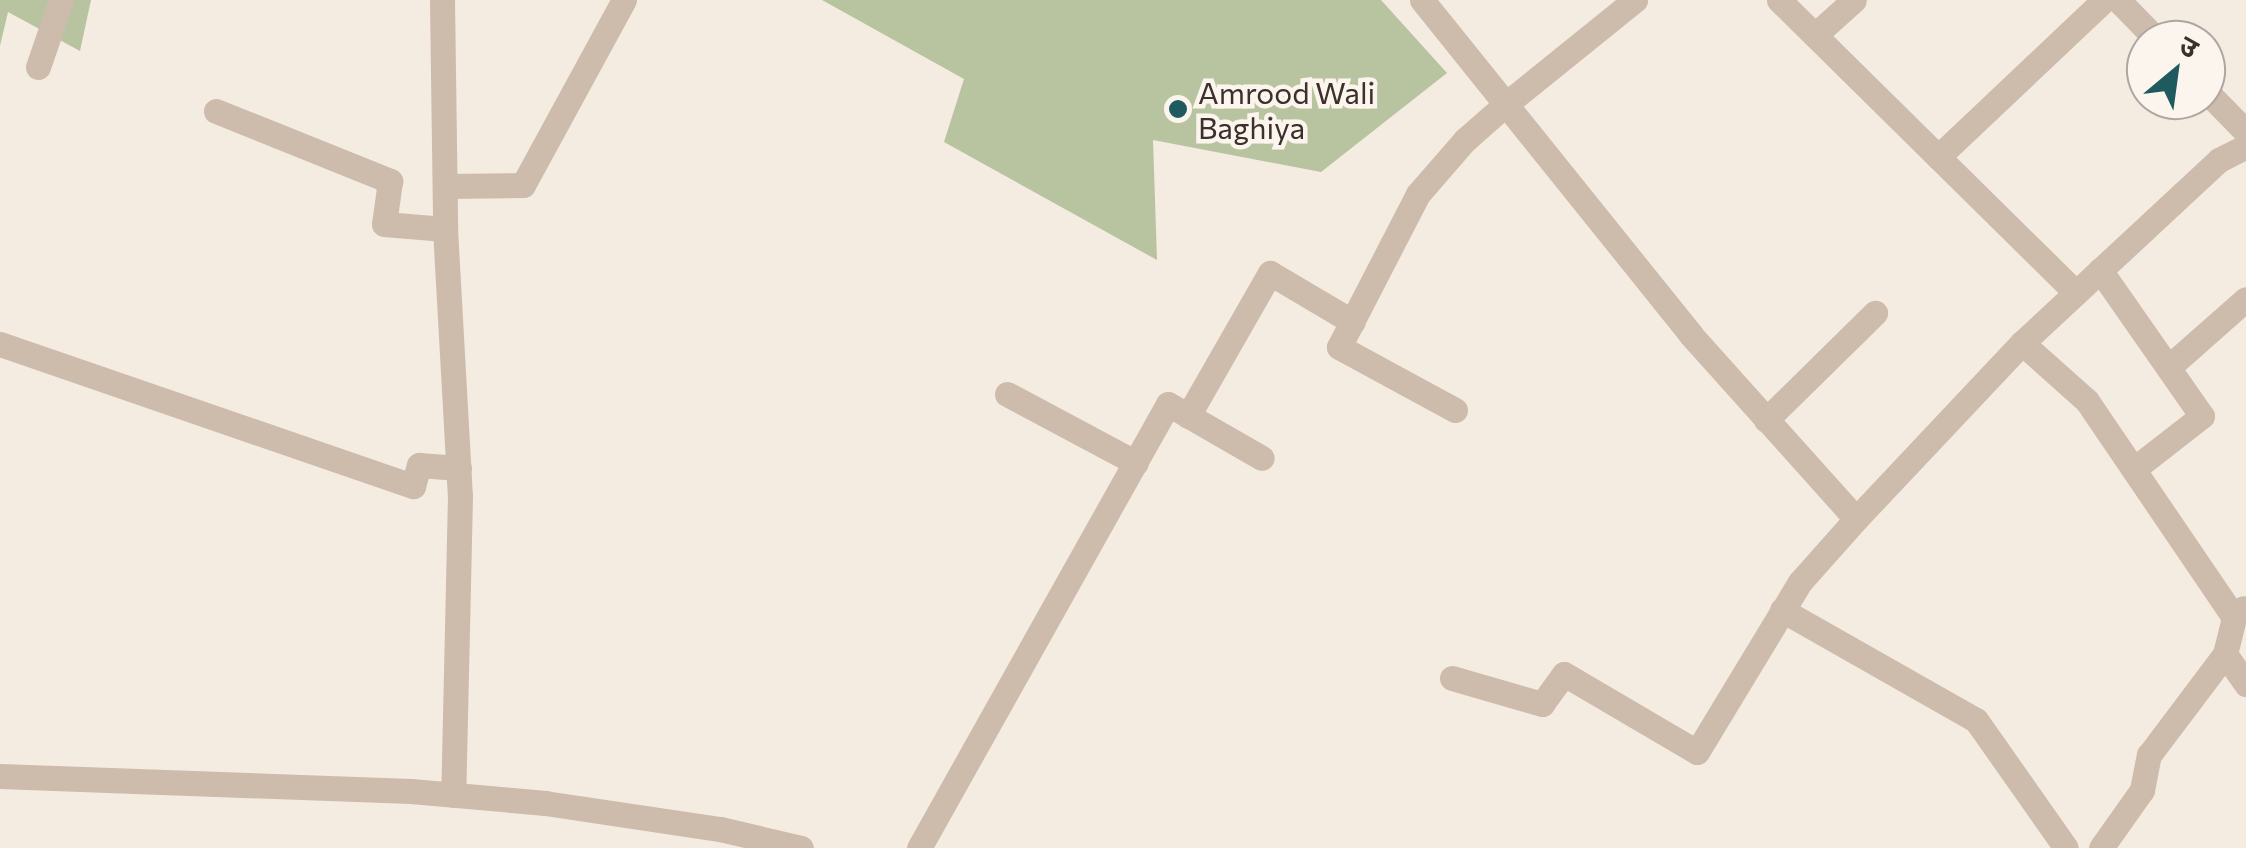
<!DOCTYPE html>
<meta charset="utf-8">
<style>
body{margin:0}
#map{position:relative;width:2246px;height:848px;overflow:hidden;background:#f4ebe1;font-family:Commissioner,"Noto Sans Devanagari",sans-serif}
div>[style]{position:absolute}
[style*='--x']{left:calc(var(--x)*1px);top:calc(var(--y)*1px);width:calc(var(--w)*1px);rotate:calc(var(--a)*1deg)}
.green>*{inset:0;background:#b8c4a0}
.minor>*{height:25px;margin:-12.5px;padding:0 12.5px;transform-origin:12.5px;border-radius:12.5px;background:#cdbbac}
.dots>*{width:28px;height:28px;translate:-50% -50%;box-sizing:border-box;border:5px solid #fbf5ee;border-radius:50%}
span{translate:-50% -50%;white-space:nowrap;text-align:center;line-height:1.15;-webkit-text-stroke:9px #fbf5ee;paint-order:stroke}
.poi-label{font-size:30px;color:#3b302b}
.left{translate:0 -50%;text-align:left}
.north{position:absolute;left:2126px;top:20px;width:100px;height:100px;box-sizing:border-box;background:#fbf5ee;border:2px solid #aea6a0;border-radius:50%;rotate:29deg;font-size:28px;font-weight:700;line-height:40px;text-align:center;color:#3b302b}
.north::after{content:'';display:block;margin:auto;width:35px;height:45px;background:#1f5a5e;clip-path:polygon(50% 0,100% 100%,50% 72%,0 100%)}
</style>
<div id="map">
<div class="green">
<div style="clip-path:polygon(0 0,91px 0,80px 51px,8px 12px,0 46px)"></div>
<div style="clip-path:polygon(822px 0,1381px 0,1447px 73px,1321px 172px,1153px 140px,1157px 260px,944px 142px,964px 79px)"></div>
</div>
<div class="minor">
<div style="--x:442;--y:0;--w:229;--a:89.2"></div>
<div style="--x:445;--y:229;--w:267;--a:86.8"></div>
<div style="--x:460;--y:496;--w:299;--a:91.3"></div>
<div style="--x:1422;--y:0;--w:430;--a:51.2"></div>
<div style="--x:1691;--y:335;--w:247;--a:48.1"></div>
<div style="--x:1779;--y:0;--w:417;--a:44.6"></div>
<div style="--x:2118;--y:0;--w:56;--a:45.7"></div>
<div style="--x:1815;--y:35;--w:52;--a:-41.9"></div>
<div style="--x:38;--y:67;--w:71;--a:-71.1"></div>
<div style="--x:2206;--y:91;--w:57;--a:45.7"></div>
<div style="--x:216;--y:111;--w:188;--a:21.9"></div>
<div style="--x:390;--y:181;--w:43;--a:97.9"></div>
<div style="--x:384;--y:224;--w:61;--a:4.7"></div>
<div style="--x:1938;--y:157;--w:228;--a:-43.4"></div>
<div style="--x:445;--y:186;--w:78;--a:-0.7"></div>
<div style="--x:523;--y:185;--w:211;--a:-61.4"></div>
<div style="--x:2100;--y:270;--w:178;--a:55.1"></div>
<div style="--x:2202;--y:416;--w:86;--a:142.1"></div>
<div style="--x:2022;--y:343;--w:87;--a:41.7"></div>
<div style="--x:2087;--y:401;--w:261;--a:55.8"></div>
<div style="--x:0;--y:344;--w:437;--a:19"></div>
<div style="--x:413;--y:486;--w:22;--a:-74"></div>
<div style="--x:419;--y:465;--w:40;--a:4.3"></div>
<div style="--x:2170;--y:366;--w:101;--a:-41.4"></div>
<div style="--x:1007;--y:394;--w:146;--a:28.1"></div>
<div style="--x:1455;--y:410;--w:132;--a:-151.5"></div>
<div style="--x:1339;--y:347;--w:172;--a:-62.7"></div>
<div style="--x:1418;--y:194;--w:72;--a:-49"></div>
<div style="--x:1465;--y:140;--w:55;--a:-41.3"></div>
<div style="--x:1506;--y:104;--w:166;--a:-38.9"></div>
<div style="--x:1188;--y:416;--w:165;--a:-60.2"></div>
<div style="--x:1270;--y:273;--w:96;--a:30.6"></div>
<div style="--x:1766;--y:420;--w:153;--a:-44.5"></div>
<div style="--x:1782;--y:610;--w:223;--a:29.6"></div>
<div style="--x:1976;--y:720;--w:156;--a:54.9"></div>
<div style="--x:2225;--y:654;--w:37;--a:55"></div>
<div style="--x:1452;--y:678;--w:94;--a:16.1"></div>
<div style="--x:1542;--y:704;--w:37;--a:-54"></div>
<div style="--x:1564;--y:674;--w:154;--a:30.4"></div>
<div style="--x:1697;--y:752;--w:199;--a:-58.8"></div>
<div style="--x:1800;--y:582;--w:84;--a:-48.4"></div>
<div style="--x:1856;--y:519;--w:242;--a:-46.7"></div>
<div style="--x:2022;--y:343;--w:269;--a:-42.9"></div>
<div style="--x:2219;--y:160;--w:30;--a:-27"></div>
<div style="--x:0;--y:776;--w:411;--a:2.1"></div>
<div style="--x:411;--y:791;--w:135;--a:5.1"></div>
<div style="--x:545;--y:803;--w:177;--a:8.5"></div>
<div style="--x:720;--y:829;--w:83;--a:13.2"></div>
<div style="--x:919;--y:848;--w:509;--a:-60.72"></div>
<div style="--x:1168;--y:404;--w:108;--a:29.9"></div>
<div style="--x:2101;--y:848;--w:71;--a:-54.7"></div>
<div style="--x:2142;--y:790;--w:36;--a:-79"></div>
<div style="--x:2149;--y:755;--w:126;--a:-53"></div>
<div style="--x:2225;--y:654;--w:38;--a:-76"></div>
<div style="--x:2234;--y:617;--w:13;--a:-42"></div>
</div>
<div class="dots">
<div style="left:1178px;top:109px;background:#1f5a5e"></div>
</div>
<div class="poi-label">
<span class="left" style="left:1198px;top:109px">Amrood Wali<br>Baghiya</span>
</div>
<div class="north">उ</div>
</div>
